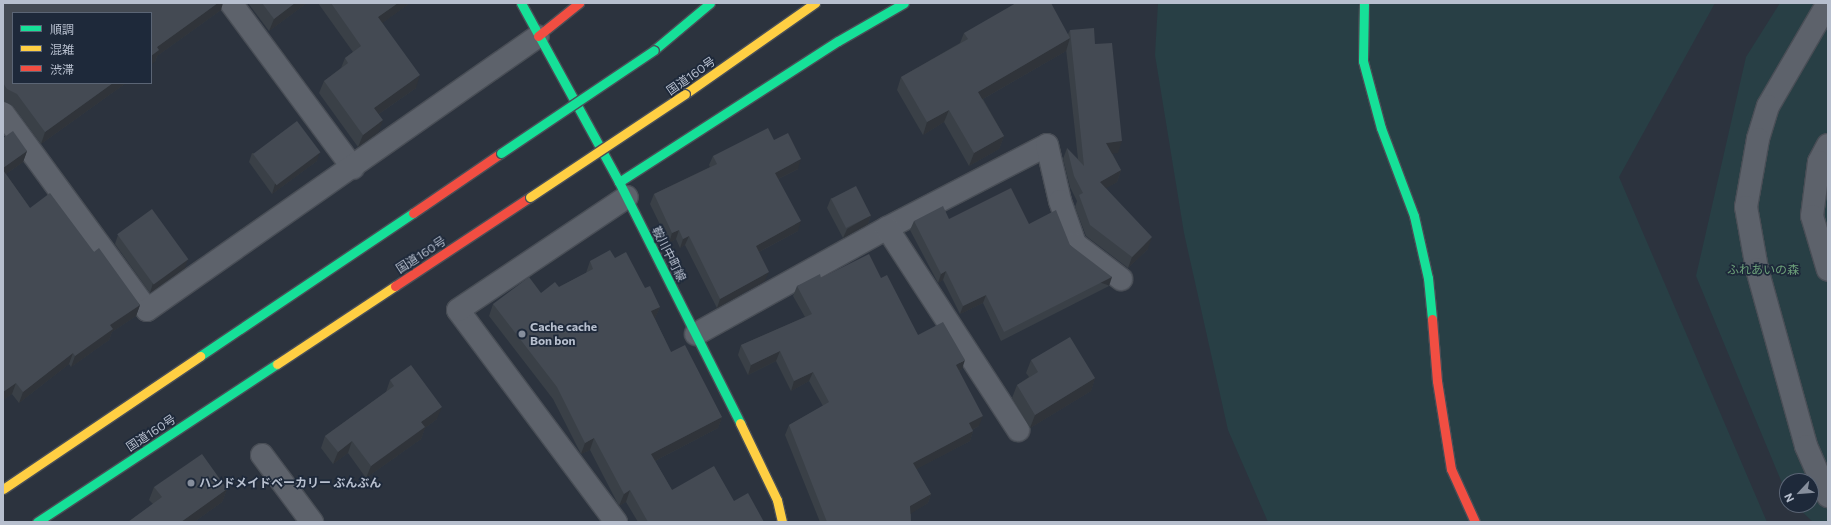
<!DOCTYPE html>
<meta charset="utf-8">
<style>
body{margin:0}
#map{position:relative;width:1831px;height:525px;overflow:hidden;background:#2c333e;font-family:Commissioner,"Noto Sans JP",sans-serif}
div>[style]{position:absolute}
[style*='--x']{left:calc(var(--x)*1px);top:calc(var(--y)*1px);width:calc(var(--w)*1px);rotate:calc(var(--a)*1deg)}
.green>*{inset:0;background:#283f45}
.roads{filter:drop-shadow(1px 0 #494e56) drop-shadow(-1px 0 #494e56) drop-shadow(0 1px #494e56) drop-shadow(0 -1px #494e56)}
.street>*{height:22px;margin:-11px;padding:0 11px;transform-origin:11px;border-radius:11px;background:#5d626b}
.fast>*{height:9px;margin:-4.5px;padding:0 4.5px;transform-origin:4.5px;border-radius:4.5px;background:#16e098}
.slow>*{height:9px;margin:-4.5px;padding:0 4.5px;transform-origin:4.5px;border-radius:4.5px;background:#ffcf43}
.jam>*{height:9px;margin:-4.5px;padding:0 4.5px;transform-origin:4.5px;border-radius:4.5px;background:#f24e42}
.bridges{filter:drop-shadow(1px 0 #494f58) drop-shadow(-1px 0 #494f58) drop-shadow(0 1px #494f58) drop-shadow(0 -1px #494f58)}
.fast-bridge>*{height:9px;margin:-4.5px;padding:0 4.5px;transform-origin:4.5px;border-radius:4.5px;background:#16e098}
.slow-bridge>*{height:9px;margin:-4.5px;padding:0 4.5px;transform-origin:4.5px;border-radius:4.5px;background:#ffcf43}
.wall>*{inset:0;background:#3a4047}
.shaded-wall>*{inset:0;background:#30343a;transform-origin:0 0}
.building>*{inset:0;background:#444a53;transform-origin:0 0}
.dots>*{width:11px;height:11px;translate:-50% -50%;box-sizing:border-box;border:2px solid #1e293a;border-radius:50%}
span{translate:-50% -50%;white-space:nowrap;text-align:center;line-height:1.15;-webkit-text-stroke:3.5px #1e293a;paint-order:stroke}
.street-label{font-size:12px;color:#b7bfce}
.park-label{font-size:12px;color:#6ca079}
.poi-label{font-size:12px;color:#b7bfce;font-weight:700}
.left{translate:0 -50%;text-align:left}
.frame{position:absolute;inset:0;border:4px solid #b7bfce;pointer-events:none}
.legend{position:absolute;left:12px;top:12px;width:140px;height:72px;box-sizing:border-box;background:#1e293a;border:1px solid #5b6575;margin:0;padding:5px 7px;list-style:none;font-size:12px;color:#b7bfce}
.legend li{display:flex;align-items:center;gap:8px;height:20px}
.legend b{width:20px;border:1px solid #5b6575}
.north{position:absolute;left:1779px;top:473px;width:40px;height:40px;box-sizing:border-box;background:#1e293a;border:1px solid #5b6575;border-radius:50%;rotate:244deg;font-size:11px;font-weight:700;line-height:16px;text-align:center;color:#b7bfce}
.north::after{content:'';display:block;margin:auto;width:14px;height:18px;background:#868e9c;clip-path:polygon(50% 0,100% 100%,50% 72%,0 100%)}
</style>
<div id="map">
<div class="green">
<div style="clip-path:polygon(1158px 3px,1715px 3px,1619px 177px,1767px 522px,1268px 522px,1228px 430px,1184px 233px,1155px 55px)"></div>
<div style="clip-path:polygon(1780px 3px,1828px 3px,1828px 522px,1813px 522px,1795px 505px,1811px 505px,1811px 481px,1787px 481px,1787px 495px,1696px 276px,1746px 57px)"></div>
</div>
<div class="roads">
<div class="street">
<div style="--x:231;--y:3;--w:205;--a:53.5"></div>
<div style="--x:1828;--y:3;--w:119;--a:120.2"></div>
<div style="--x:1768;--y:106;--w:34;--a:107"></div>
<div style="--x:1758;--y:139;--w:69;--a:100"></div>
<div style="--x:1746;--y:207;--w:63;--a:79.9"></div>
<div style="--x:1757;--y:269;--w:184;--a:74.5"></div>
<div style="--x:1806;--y:446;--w:55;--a:66.3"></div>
<div style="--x:3;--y:113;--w:244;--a:53.8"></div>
<div style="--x:147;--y:310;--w:477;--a:-35"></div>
<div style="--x:1828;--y:145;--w:19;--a:118"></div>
<div style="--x:1819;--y:162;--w:54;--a:97.4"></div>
<div style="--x:1812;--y:216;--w:56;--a:73.5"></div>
<div style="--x:887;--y:228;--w:180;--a:-27.4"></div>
<div style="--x:1047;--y:145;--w:57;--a:76.9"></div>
<div style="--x:1060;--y:201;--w:46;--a:70.8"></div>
<div style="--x:1075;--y:244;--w:58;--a:37.3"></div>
<div style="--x:696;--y:334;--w:218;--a:-29"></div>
<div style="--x:887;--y:228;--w:241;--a:57"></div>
<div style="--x:262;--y:455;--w:84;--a:53.3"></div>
<div style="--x:616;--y:522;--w:264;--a:-126.7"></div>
<div style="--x:458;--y:310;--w:203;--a:-33.8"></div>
</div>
<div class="fast">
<div style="--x:521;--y:3;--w:204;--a:61.3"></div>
<div style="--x:619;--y:182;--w:270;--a:63.3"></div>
<div style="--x:1364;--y:3;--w:58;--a:91"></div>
<div style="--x:1363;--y:61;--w:69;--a:75"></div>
<div style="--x:1381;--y:128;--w:94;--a:69.4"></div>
<div style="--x:1414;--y:216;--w:64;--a:77.3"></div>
<div style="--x:1428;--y:278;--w:41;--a:84.4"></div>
<div style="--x:654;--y:50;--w:73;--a:-40"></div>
<div style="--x:619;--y:182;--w:260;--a:-32.8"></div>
<div style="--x:838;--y:41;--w:76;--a:-29.9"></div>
<div style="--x:200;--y:356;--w:257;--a:-33.9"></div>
<div style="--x:37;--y:522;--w:287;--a:-33.4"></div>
</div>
<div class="slow">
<div style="--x:685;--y:94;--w:159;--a:-35"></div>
<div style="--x:277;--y:364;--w:141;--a:-33.5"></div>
<div style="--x:740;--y:423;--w:85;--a:64.3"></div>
<div style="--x:777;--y:500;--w:23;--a:77"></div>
<div style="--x:3;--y:489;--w:238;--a:-34"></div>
</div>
<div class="jam">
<div style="--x:538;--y:36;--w:53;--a:-38.8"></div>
<div style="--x:413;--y:213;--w:107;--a:-34.3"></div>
<div style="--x:395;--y:286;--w:162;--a:-33.4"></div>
<div style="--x:1432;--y:319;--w:62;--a:85.4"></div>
<div style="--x:1437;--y:381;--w:89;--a:81"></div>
<div style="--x:1451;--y:469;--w:58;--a:65.6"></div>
</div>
</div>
<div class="bridges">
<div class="fast-bridge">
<div style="--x:501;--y:153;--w:184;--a:-33.9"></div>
</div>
<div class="slow-bridge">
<div style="--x:530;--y:197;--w:186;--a:-33.6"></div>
</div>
</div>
<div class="wall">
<div style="clip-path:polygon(3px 3px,221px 10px,157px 56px,155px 62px,13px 83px,126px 83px,41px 144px,13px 106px,3px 101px)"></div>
<div style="clip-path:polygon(248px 3px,307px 3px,269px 31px)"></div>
<div style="clip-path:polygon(318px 3px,410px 3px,382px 23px,416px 88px,379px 114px,379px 132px,358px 147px,319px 93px,324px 81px,341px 68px,345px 58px,353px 52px)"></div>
<div style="clip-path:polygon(1070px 30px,1095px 44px,1118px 153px,1112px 153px,1121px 170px,1117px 182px,1106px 188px,1148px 249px,1128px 268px,1086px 236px,1075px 207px,1077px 201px,1070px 187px,1063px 159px,1067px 148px,1078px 159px,1066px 49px,1066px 51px,983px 99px,1004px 136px,999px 149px,969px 166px,944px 122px,923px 135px,897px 90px,901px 77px,960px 43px,964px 33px,1068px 34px)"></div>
<div style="clip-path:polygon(3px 138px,27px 151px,23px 162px,6px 174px,30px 208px,94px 252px,140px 305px,136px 316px,112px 332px,109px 340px,71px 367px,69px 364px,19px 403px,12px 394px,3px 400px)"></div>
<div style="clip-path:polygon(774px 140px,798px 169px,778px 179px,798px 231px,759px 252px,765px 281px,717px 308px,685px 245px,680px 248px,676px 239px,669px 243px,650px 204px,654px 194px,710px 167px,709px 165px,713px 156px)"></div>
<div style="clip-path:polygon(252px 153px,317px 161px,272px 194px,249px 162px)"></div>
<div style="clip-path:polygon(831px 198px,871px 215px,868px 224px,843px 238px,827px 208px)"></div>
<div style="clip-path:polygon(949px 219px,1029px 224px,1070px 245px,1109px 286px,1001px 341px,983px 303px,960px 314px,943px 280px,938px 283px,910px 230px,914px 221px)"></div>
<div style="clip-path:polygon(118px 235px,185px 268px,150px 293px,115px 244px)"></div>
<div style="clip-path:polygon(615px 258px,645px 288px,660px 307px,655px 318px,655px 319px,671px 352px,722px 417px,718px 428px,655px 461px,672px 490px,734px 501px,764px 522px,638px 522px,626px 502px,619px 506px,590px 450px,581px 454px,553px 399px,489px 316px,493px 304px,541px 293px,559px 287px,586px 273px,590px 261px)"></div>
<div style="clip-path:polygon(821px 278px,881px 278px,918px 335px,962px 369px,959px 371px,979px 426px,972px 430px,973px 431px,970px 441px,916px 469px,931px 494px,928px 503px,911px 513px,911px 522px,820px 522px,785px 435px,789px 425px,823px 406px,809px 381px,791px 391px,776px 361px,748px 375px,738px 355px,741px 345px,805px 317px,793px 296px,797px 286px)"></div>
<div style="clip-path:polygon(1031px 360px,1095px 378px,1091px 391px,1030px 428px,1012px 398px,1017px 385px,1029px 377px,1026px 373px)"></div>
<div style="clip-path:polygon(390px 380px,437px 419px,425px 428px,421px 439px,366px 478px,348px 453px,333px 464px,321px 448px,325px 436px,386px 392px)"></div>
<div style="clip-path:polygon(154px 487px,227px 489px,222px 502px,194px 522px,128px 522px,153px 504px,149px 500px)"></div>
</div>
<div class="shaded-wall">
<div style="clip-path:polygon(218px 3px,223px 3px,221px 10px,157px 56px,155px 62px,151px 65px,151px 56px,157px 47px)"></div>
<div style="clip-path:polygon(295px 3px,307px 3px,269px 31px,274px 19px)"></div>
<div style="clip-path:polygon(398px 3px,410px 3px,374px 29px,378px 17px)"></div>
<div style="clip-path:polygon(1070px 38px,1066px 51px,974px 104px,978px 92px)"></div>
<div style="clip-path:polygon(420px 75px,416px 88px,370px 120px,374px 108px)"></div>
<div style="clip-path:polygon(113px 83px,126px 83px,41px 144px,45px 132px)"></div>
<div style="clip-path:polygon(949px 110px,944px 122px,923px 135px,927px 122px)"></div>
<div style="clip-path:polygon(383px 120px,379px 132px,358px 147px,363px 135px)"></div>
<div style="clip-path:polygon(1004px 136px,999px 149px,969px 166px,974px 153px)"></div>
<div style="clip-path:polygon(1122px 141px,1118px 153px,1102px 155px,1106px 143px)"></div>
<div style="clip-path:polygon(27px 151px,23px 162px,3px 176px,3px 168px)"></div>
<div style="clip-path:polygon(320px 152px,317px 161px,272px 194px,275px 184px)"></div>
<div style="clip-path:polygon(801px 159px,798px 169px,772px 182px,775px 173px)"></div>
<div style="clip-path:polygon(1121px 170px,1117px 182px,1096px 194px,1100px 182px)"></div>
<div style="clip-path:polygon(871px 215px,868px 224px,843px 238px,847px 229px)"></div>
<div style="clip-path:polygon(801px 221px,798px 231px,753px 255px,756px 246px)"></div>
<div style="clip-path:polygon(679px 230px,676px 239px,669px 243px,672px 233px)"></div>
<div style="clip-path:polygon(689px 236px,685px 245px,680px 248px,683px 239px)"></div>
<div style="clip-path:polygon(1152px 237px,1148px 249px,1128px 268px,1132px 257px)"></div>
<div style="clip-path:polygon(188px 259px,185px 268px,150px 293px,153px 283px)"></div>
<div style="clip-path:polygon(946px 271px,943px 280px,938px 283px,941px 274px)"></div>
<div style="clip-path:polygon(769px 272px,765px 281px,717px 308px,720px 299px)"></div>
<div style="left:1112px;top:277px;width:9px;height:121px;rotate:108deg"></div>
<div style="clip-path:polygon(986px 295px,983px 303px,960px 314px,963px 306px)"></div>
<div style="clip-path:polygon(140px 305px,136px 316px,112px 332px,109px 340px,71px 367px,75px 356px,110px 325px)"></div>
<div style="clip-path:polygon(660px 307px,655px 318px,647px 323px,651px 311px)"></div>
<div style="clip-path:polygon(780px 351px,776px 361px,748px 375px,751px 365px)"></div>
<div style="clip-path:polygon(73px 353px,69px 364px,19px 403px,23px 392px)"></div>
<div style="clip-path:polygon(965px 360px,962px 369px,952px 374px,956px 365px)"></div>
<div style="clip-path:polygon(813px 372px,809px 381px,791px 391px,794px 381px)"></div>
<div style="clip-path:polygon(1095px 378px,1091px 391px,1030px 428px,1035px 415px)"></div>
<div style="clip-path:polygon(16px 383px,12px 394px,3px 400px,3px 392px)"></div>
<div style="clip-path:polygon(442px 407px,437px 419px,425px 428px,421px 439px,366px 478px,371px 466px,421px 422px)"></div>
<div style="clip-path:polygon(983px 416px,979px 426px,965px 433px,969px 423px)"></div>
<div style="clip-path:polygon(722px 417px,718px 428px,647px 465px,651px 454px)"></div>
<div style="clip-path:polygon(973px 431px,970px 441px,909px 473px,913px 463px)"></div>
<div style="clip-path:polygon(594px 438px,590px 450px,581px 454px,585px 443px)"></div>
<div style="clip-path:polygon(352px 441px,348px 453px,333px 464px,338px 452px)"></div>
<div style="clip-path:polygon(227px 489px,222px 502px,194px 522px,181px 522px)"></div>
<div style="clip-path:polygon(630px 490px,626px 502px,619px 506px,624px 494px)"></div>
<div style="clip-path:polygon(931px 494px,928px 503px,907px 516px,910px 506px)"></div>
</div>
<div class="building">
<div style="clip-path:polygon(3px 3px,218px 3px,157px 47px,159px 50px,151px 56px,151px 13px,13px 13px,13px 83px,113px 83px,45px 132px,17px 94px,7px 89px,3px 83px,3px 47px,4px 46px,3px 45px)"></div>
<div style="clip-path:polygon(262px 3px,295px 3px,274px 19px)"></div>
<div style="clip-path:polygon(331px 3px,398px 3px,378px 17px,420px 75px,374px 108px,383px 120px,363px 135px,324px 81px,348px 63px,345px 58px,361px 46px)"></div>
<div style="clip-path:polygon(1016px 3px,1051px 3px,1070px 38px,978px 92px,1004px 136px,974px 153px,949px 110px,927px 122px,901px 77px,968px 39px,964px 33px)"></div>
<div style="clip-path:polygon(1094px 28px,1095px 44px,1112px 43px,1122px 141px,1106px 143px,1121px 170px,1100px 182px,1152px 237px,1132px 257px,1090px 225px,1079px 195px,1083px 193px,1074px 176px,1067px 148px,1084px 166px,1070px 30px)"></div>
<div style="left:297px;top:121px;width:39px;height:55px;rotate:53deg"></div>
<div style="clip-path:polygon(768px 128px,774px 140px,788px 133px,801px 159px,775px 173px,801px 221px,756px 246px,769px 272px,720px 299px,689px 236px,683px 239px,679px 230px,672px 233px,654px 194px,717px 164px,713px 156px)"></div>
<div style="clip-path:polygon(13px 131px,27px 151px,3px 168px,3px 138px)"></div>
<div style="clip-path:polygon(3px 170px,30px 208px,50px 193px,94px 252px,99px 248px,140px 305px,110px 325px,113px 329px,75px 356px,73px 353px,23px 392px,16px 383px,3px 392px)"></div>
<div style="left:856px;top:186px;width:33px;height:28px;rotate:63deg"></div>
<div style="clip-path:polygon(1011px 188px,1029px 224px,1056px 210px,1070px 245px,1112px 277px,1004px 332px,986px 295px,963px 306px,946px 271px,941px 274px,914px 221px,943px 206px,949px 219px)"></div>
<div style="left:152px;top:209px;width:62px;height:43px;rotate:54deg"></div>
<div style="clip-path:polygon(610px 250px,615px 258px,626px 252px,645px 288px,650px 286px,660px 307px,651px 311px,671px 352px,685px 345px,722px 417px,651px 454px,672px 490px,714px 466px,734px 501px,748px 493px,764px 522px,648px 522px,630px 490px,624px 494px,594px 438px,585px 443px,557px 387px,493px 304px,529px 277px,541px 293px,555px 282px,559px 287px,593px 269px,590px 261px)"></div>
<div style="clip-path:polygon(869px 254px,881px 278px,887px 275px,918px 335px,943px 322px,965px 360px,956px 365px,983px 416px,969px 423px,973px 431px,913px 463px,931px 494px,910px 506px,911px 522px,827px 522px,789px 425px,829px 402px,813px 372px,794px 381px,780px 351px,751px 365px,741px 345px,812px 314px,797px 286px,820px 274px,821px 278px)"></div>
<div style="clip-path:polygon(1070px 337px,1095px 378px,1035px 415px,1017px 385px,1038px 372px,1031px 360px)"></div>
<div style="clip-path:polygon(411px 365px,442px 407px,421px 422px,425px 427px,371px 466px,352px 441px,338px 452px,325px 436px,394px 386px,390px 380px)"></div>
<div style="clip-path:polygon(202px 454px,227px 489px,181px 522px,128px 522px,162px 497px,154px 487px)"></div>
</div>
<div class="dots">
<div style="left:522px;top:334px;background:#868e9c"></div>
<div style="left:191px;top:483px;background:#868e9c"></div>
</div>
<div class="street-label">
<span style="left:691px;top:76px;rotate:-35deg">国道160号</span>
<span style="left:669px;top:254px;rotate:63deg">鞍川中町線</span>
<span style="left:421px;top:255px;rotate:-33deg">国道160号</span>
<span style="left:151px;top:433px;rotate:-33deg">国道160号</span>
</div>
<div class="park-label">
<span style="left:1763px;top:270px">ふれあいの森</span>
</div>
<div class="poi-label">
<span class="left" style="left:530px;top:334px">Cache cache<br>Bon bon</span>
<span class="left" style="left:199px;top:483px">ハンドメイドベーカリー ぶんぶん</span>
</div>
<div class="frame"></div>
<ul class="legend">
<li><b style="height:5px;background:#16e098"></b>順調</li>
<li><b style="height:5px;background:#ffcf43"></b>混雑</li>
<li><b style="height:5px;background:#f24e42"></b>渋滞</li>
</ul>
<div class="north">N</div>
</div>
